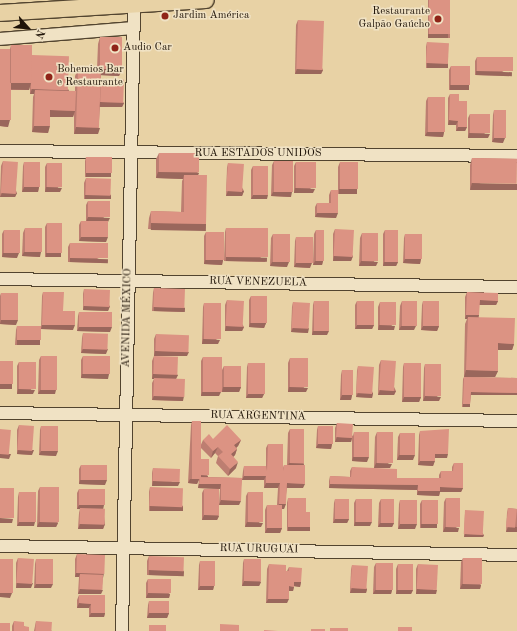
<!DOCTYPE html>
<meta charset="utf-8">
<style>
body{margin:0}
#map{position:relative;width:517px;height:631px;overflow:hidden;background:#e8d2a5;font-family:"Old Standard TT",serif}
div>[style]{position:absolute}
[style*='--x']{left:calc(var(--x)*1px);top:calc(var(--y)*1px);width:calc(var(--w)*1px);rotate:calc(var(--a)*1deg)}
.roads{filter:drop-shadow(1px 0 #52442f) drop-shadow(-1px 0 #52442f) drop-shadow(0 1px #52442f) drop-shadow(0 -1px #52442f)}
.minor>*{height:12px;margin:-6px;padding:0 6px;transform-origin:6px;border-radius:6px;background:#f0e2c4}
.major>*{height:16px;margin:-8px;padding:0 8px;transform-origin:8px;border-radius:8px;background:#e8d2a5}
.wall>*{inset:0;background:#bd7e71;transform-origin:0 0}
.shaded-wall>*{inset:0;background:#9a675c;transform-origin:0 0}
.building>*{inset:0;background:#dc9383;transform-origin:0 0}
.dots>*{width:11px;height:11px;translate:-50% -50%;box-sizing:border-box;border:2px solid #f0e2c4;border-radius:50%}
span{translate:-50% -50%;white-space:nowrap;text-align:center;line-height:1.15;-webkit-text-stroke:3px #f0e2c4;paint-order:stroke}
.poi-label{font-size:11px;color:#201408}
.right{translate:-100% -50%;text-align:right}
.left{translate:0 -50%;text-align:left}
.street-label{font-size:11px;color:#201408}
.north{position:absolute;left:8px;top:8px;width:40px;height:40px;-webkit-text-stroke:3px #f0e2c4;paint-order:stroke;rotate:117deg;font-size:11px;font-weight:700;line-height:16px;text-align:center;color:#201408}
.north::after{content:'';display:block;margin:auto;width:14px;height:18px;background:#201408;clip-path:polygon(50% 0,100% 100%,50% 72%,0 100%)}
</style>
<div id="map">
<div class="roads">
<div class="minor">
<div style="--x:0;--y:39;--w:134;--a:-4.7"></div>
<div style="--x:0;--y:151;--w:517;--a:0.55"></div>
<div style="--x:0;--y:279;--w:517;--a:0.89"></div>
<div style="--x:0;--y:413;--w:517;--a:0.89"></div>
<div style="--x:0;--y:546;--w:517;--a:1"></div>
<div style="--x:122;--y:631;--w:626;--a:-88.9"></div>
</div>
<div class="major">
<div style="--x:0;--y:13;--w:206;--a:-3.6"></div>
</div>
</div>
<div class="wall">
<div style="left:428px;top:0;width:22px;height:38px"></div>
<div style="clip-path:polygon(298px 20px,323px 70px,321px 74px,295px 74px,296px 25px)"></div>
<div style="clip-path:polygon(100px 37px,122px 69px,119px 76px,101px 75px,101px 79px,124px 103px,122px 107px,100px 107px,98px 134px,74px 134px,74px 113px,73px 117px,50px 117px,48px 133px,32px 132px,33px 97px,34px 94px,30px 94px,30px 86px,29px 90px,11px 90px,8px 127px,0 126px,0 49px,10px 49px,11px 45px,31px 57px,69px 90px,68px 91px,75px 91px,75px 76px,78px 69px,97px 69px,98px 44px)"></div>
<div style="clip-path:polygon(427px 42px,447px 68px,426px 68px,426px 47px)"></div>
<div style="clip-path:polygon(477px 57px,511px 76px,475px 75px,475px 61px)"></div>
<div style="clip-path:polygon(451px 66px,468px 90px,449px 90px,449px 70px)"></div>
<div style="clip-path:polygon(450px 94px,459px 101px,467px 127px,465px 131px,456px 131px,456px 125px,448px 125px,448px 98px)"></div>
<div style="clip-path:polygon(428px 97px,444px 132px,443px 137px,425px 136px,426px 101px)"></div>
<div style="clip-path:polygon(494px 110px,503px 143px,492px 142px,493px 115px)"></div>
<div style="clip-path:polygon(470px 114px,488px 138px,468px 138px,468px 118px)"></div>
<div style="clip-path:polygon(159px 153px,199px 173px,198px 175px,203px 230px,148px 229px,149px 218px,151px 211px,181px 212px,182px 181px,183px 179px,156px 178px,156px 159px)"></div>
<div style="clip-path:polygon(86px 157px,111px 173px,110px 177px,85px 177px,85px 161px)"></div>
<div style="clip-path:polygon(472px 158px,517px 159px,470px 190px,470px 165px)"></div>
<div style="clip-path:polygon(3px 161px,17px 193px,15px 197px,0 197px,1px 166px)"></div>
<div style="clip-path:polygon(274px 161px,291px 197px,271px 196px,272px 165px)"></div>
<div style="clip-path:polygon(24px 162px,39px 187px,38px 192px,22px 192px,23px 166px)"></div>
<div style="clip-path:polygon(296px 162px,313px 193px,294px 193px,294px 166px)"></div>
<div style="clip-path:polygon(340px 162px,356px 194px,338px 194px,336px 218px,315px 217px,315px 207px,317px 203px,329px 203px,329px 195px,331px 190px,338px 190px,338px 167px)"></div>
<div style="clip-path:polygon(47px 163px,60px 192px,45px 192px,45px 167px)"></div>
<div style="clip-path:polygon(228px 163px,244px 191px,242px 196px,226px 196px,227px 168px)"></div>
<div style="clip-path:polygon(253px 166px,267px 199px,251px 199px,251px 170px)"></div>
<div style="clip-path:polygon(86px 178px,111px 195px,109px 199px,84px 199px,84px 183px)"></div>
<div style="clip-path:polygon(88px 201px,108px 222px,106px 242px,79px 241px,79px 225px,81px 221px,86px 221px,86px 205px)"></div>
<div style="clip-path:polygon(47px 223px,61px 253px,60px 257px,45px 257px,45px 227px)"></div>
<div style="clip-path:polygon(25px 228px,40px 257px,22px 256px,23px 233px)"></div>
<div style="clip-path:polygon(226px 228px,266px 262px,224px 261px,225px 232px)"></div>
<div style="clip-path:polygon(335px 229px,353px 256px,351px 261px,333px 261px,333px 234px)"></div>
<div style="clip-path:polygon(4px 230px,17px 258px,2px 257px,2px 234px)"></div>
<div style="clip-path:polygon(316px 230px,323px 261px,322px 265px,313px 265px,314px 234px)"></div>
<div style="clip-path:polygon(385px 230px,398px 262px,396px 266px,383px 266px,383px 234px)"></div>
<div style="clip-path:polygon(206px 232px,223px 260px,222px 265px,204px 264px,204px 236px)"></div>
<div style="clip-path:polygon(362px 233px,376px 266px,359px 266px,360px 238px)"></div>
<div style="clip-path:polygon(273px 234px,287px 267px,270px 266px,271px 238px)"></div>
<div style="clip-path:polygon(405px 234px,421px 259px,420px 264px,403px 263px,404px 238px)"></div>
<div style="clip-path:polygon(296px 237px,310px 268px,294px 267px,295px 241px)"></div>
<div style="clip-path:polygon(70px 243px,106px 263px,68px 262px,68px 247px)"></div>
<div style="clip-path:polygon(154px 288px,185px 308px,183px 312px,152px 311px,153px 293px)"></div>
<div style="clip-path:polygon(84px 289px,110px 306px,108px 311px,83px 310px,83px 294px)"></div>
<div style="clip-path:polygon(43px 292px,63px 311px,73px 330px,41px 329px,42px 296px)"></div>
<div style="clip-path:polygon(467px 292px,498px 301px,496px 305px,479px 305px,479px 315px,478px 317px,514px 344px,512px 350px,498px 350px,498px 371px,495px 377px,464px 377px,465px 324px,467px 319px,465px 319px,465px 297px)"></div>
<div style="clip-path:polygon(1px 293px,16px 325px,0 324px,0 296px)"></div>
<div style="clip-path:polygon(251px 296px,266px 323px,264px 328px,249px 327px,249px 300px)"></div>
<div style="clip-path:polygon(227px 300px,244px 327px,242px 331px,225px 331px,225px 305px)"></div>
<div style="clip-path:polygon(314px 301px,327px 335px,312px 335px,313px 305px)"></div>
<div style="clip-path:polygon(357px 301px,374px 325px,372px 329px,355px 329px,355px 305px)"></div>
<div style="clip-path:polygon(402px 301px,414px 330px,399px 330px,400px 306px)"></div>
<div style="clip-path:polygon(423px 301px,439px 326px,437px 331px,421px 330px,422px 305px)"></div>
<div style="clip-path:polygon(293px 302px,308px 333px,291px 332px,292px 307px)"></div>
<div style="clip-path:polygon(380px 302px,394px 330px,378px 330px,378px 307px)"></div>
<div style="clip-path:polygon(204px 303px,218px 344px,202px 344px,203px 307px)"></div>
<div style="clip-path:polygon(79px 312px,110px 332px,77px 331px,78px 316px)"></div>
<div style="clip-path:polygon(17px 326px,40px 340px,39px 345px,15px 345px,16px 330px)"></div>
<div style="clip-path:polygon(83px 333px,106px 354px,81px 353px,82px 338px)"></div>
<div style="clip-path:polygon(156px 334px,187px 356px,154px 356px,154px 339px)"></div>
<div style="clip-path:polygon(41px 356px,55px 394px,38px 394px,39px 360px)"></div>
<div style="clip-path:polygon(83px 356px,108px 379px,81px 378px,81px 360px)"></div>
<div style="clip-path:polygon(154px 356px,178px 375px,176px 378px,183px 401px,152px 400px,152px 383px,154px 379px,152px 379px,152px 361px)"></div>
<div style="clip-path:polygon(203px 357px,219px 396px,201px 396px,201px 361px)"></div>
<div style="clip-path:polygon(290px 358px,306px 392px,288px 392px,288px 363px)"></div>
<div style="clip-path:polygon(381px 360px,396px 391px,394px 395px,378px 395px,379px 365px)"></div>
<div style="clip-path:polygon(19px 362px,33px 394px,17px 394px,17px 366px)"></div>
<div style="clip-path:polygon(248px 363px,264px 394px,262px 398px,246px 398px,247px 367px)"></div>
<div style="clip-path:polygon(404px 363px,421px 397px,419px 402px,402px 402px,403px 367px)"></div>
<div style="clip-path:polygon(425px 364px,439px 401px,423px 401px,424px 368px)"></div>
<div style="clip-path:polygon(224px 366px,241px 387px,239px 392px,222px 392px,222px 370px)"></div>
<div style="clip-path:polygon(358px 366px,373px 393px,372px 398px,356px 397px,357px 371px)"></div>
<div style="clip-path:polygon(342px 370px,352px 395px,351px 400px,340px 400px,341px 375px)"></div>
<div style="clip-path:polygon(464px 377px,517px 378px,517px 395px,471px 395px,470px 404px,470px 407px,462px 407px,463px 379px)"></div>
<div style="clip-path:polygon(192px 421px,199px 463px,201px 459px,208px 477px,242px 478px,239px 505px,219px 505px,220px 489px,198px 488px,199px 480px,197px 484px,188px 483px,191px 425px)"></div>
<div style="clip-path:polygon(337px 423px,353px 436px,354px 432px,367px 462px,352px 461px,352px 438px,351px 442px,335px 442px,335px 428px)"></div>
<div style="clip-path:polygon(19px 425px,32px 455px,17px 454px,17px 430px)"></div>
<div style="clip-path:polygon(41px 426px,56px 456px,39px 455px,40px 430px)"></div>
<div style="clip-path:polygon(318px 426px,332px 444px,331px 449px,316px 448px,317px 430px)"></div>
<div style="clip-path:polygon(290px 429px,304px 464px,303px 488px,287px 488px,284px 509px,282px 509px,282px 528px,280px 533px,265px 533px,265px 510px,267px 505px,277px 505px,278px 488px,264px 488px,264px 480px,242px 480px,243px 471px,244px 466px,266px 466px,266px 448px,268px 444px,283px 468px,284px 465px,287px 465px,288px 433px)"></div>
<div style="clip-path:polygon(420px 431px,447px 458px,435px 458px,433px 466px,418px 465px,419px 435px)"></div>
<div style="clip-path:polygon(377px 432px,390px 468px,374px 468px,375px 437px)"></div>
<div style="clip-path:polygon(400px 433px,413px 460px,397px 460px,398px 437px)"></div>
<div style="clip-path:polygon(213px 439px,241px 440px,238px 446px,236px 448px,237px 449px,235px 455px,233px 457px,236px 468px,228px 476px,216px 463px,218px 456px,215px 453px,211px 458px,200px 447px,203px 440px)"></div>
<div style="clip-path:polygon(454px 463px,463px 488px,461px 492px,440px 492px,439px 496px,417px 495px,417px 490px,329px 488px,329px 481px,330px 476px,350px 477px,350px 471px,352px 467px,397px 478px,439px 478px,439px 475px,441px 471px,452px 471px,452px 467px)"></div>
<div style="clip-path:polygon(81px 465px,105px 485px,79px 484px,79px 469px)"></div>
<div style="clip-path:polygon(153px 468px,178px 486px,152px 486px,152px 473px)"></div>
<div style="clip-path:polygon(40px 487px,58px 523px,56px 527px,37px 527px,38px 491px)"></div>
<div style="clip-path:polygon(150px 487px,183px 506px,181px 511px,149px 511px,149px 492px)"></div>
<div style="clip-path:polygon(79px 489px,103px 509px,105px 524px,103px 529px,78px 529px,79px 513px,80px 509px,77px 509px,77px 493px)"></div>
<div style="clip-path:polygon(204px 489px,219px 516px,217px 520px,202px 520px,202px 493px)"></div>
<div style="clip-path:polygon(19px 492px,34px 526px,17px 526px,18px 497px)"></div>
<div style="clip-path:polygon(248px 492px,261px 527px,245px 527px,246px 496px)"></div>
<div style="clip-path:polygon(288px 498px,306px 512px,310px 527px,308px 531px,287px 531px,287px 503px)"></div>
<div style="clip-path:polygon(446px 498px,458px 532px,443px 532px,444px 502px)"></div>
<div style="clip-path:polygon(335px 499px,349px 519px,347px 523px,333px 523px,334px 503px)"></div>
<div style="clip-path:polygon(356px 499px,370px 526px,354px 526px,354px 503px)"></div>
<div style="clip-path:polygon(381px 499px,394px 523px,392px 527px,378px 527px,379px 503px)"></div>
<div style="clip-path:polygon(400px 500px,415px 529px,398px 529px,399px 504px)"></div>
<div style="clip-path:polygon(422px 500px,437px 524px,436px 528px,420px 528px,420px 504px)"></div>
<div style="clip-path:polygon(508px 508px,517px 509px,517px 532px,506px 532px,507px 513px)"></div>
<div style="clip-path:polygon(465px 510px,484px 535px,483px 537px,464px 537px,465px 513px)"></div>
<div style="clip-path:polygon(77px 554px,103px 577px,101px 594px,78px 594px,79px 577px,75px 577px,75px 559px)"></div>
<div style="clip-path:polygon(149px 556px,184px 571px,182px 576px,147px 575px,147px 561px)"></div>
<div style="clip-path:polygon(18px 558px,31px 588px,16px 588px,16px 563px)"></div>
<div style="clip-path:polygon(463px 558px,481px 585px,480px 589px,460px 589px,461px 562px)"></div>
<div style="clip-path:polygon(36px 559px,51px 588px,34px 588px,35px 564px)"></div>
<div style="clip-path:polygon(244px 559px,261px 582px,259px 586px,242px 586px,243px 563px)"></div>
<div style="clip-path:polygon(200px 561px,214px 586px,213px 590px,198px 590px,199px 565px)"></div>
<div style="clip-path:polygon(376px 563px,392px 590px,391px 594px,373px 594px,374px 567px)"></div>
<div style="clip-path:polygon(269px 564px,286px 571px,287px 571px,289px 567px,301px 582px,300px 587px,294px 586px,293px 591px,289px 591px,287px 603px,266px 603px,267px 569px)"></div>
<div style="clip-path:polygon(398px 564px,413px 590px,411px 594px,396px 594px,396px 569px)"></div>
<div style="clip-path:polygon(418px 564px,436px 594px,416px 594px,416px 569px)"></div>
<div style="clip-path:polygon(352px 565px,367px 589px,366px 593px,350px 593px,351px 570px)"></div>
<div style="clip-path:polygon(148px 579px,170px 594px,169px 598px,146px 598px,146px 583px)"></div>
<div style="clip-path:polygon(79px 595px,105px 613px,104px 617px,89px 617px,89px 608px,77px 608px,77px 600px)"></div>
<div style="clip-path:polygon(149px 601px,169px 613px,167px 618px,147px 618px,148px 605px)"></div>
<div style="clip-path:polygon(14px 621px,24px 626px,29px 631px,12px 631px,12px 626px)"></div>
<div style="clip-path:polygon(36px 621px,52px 631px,34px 631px)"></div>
</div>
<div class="shaded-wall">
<div style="left:428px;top:34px;width:20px;height:4px"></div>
<div style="left:427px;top:63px;width:21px;height:5px"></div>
<div style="clip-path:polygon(100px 69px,122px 69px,119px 76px,97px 75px)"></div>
<div style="clip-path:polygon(297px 69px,323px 70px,321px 74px,295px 74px)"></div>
<div style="left:476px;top:71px;width:36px;height:4px;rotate:2deg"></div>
<div style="clip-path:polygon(11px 83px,31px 83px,29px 90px,0 89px)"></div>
<div style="left:450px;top:85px;width:19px;height:5px"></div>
<div style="clip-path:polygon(32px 89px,69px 90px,67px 94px,35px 90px,34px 94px,30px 94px)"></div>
<div style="clip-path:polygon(100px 102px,124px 103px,122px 107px,98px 107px)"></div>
<div style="clip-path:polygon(50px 110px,75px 111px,73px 117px,48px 117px)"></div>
<div style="clip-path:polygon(0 120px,10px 120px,8px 127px,0 126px)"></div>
<div style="clip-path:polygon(449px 120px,458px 121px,456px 125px,448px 125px)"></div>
<div style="clip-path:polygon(34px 126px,50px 126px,48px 133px,32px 132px)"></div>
<div style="clip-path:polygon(76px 127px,100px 128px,98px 134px,74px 134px)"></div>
<div style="clip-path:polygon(458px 127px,467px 127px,465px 131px,456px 131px)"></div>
<div style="clip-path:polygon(427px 132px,444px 132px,443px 137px,425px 136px)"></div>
<div style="clip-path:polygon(469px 133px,490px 134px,488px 138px,468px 138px)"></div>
<div style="clip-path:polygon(494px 138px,505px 138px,503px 143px,492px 142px)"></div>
<div style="clip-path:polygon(158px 172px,199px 173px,196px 179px,184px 175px,183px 179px,156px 178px)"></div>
<div style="left:86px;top:173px;width:25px;height:4px"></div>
<div style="clip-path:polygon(472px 183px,517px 184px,517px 190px,470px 190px)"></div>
<div style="clip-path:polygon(24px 187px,39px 187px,38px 192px,22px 192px)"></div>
<div style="clip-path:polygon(46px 187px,62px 188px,60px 192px,45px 192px)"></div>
<div style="clip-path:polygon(295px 188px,315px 189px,313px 193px,294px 193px)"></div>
<div style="left:339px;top:189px;width:18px;height:5px"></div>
<div style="clip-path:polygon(228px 191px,244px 191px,242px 196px,226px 196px)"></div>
<div style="clip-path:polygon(273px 192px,292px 192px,291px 197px,271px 196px)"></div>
<div style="clip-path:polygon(2px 193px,17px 193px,15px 197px,0 197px)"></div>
<div style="left:85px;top:195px;width:26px;height:4px"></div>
<div style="clip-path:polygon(253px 195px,268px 195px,267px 199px,251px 199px)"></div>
<div style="clip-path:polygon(317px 213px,338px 213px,336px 218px,315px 217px)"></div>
<div style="clip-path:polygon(88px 217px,110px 218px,108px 222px,86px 222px)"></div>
<div style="left:151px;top:223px;width:55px;height:7px;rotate:1deg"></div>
<div style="clip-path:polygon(81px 237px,108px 237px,106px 242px,79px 241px)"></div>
<div style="clip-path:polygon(24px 252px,41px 252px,40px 257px,22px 256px)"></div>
<div style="clip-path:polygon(3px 253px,19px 253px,17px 258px,2px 257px)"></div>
<div style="left:46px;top:253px;width:15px;height:4px"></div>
<div style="clip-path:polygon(334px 256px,353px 256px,351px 261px,333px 261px)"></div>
<div style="left:226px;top:257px;width:41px;height:4px;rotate:1deg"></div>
<div style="left:70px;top:258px;width:38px;height:4px;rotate:2deg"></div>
<div style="clip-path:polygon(405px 259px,421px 259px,420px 264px,403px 263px)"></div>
<div style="clip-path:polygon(205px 260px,223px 260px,222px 265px,204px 264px)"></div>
<div style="clip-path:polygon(315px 261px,323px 261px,322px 265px,313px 265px)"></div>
<div style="clip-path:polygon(361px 261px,378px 262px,376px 266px,359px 266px)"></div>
<div style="clip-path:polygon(272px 262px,289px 262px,287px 267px,270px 266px)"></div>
<div style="clip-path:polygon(384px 262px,398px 262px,396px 266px,383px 266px)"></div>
<div style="clip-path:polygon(296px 263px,312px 263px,310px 268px,294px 267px)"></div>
<div style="clip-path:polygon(480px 300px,498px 301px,496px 305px,478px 305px)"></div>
<div style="clip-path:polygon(84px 306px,110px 306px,108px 311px,83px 310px)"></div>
<div style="left:154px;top:307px;width:31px;height:4px;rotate:2deg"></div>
<div style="clip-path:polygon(466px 315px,479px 315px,478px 320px,468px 317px,467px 319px,465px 319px)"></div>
<div style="clip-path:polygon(1px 320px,18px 320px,16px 325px,0 324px)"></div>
<div style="clip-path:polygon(250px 323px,266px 323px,264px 328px,249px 327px)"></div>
<div style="clip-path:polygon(42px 325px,75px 325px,73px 330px,41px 329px)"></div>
<div style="clip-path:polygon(357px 325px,374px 325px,372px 329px,355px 329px)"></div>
<div style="clip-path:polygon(379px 325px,395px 326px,394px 330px,378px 330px)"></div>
<div style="clip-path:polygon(226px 326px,244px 327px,242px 331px,225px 331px)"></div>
<div style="clip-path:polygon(401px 326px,416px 326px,414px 330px,399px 330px)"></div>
<div style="clip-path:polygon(423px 326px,439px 326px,437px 331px,421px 330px)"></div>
<div style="clip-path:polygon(79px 327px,112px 327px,110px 332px,77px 331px)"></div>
<div style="clip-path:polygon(293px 328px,309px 328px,308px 333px,291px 332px)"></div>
<div style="clip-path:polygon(313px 331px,329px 331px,327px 335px,312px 335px)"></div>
<div style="clip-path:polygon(203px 339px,220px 340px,218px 344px,202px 344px)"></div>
<div style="left:17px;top:340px;width:23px;height:5px"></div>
<div style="clip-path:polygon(498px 343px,514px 344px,512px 350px,496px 350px)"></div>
<div style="clip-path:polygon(83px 349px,108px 349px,106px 354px,81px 353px)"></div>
<div style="clip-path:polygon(155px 351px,189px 352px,187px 356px,154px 356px)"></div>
<div style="clip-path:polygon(466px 370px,498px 371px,495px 377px,464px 377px)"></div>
<div style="clip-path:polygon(82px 374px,109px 374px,108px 379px,81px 378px)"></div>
<div style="clip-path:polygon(153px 374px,178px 375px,176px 379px,152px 379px)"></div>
<div style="left:0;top:384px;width:12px;height:5px"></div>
<div style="clip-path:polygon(223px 387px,241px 387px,239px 392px,222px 392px)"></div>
<div style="clip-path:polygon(289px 387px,308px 388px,306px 392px,288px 392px)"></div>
<div style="clip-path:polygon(18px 389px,35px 390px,33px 394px,17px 394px)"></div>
<div style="clip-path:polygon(40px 390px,56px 390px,55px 394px,38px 394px)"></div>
<div style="clip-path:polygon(380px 390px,396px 391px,394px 395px,378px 395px)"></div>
<div style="clip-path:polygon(202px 392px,221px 392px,219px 396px,201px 396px)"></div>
<div style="clip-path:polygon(471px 392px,517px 393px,517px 395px,470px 395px)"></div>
<div style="clip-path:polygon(358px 393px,373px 393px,372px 398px,356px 397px)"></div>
<div style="clip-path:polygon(248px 394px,264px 394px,262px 398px,246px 398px)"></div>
<div style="clip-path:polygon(342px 395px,352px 395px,351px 400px,340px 400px)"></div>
<div style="clip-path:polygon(154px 396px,184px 396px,183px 401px,152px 400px)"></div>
<div style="clip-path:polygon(425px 396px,441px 397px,439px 401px,423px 401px)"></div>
<div style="clip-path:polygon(404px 397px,421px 397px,419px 402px,402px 402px)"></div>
<div style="left:463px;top:404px;width:7px;height:3px"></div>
<div style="clip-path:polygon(337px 437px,352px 438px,351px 442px,335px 442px)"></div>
<div style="clip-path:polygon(241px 440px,238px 446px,232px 452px,234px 445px)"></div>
<div style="clip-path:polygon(318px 444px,332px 444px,331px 449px,316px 448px)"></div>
<div style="clip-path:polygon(218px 447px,215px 453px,211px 458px,213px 451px)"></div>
<div style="clip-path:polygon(237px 449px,235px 455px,229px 461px,231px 454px)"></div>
<div style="clip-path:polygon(18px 450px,34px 450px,32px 455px,17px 454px)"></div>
<div style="clip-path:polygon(41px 451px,58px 451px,56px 456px,39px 455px)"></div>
<div style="clip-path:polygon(0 454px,11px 454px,9px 459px,0 458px)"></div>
<div style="clip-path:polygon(435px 454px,448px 454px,447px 458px,434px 458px)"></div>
<div style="clip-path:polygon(399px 455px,415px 455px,413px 460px,397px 460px)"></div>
<div style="clip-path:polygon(353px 457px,369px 457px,367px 462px,352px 461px)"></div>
<div style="clip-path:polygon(420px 461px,435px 461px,433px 466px,418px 465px)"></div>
<div style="clip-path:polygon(238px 462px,236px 468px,228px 476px,230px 469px)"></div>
<div style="clip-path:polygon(289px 463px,304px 464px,302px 468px,287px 468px)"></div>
<div style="clip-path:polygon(376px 463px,392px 464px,390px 468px,374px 468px)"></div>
<div style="clip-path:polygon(200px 475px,208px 476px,207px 480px,200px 477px,197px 484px,188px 483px,190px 479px,199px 479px)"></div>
<div style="clip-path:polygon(244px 476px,266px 476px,264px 480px,242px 480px)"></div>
<div style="clip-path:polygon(80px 480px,107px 480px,105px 485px,79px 484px)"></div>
<div style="clip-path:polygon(153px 481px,180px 482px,178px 486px,152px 486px)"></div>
<div style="clip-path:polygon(266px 483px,280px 483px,278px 488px,264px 488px)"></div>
<div style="clip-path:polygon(287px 483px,305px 484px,303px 488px,285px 488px)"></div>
<div style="clip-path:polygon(199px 484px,221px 484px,220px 489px,198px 488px)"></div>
<div style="clip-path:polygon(330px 484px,418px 485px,417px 490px,329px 488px)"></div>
<div style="clip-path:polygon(440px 487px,463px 488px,461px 492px,440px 492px,439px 496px,417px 495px,418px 491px)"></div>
<div style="clip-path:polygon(221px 500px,241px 501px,239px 505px,219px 505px)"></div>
<div style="clip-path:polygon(279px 504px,286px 504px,284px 509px,277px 509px)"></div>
<div style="clip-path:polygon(79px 505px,104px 505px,103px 510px,77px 509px)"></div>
<div style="left:150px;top:506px;width:33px;height:5px"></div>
<div style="clip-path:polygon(204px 515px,219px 516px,217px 520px,202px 520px)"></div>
<div style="clip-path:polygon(0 518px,13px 519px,12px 523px,0 523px)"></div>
<div style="clip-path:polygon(335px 519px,349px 519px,347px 523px,333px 523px)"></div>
<div style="clip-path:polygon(19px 522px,35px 522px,34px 526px,17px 526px)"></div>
<div style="clip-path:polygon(39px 522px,58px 523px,56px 527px,37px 527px)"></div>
<div style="clip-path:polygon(247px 522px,263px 523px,261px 527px,245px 527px)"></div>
<div style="clip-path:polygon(355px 522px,372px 522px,370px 526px,354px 526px)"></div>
<div style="clip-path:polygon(380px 523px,394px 523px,392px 527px,378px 527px)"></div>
<div style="clip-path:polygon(80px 524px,105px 524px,103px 529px,78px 529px)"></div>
<div style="clip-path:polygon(400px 524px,417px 524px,415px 529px,398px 529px)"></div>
<div style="left:421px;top:524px;width:16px;height:4px"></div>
<div style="left:288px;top:527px;width:22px;height:4px"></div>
<div style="clip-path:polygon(445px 527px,459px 528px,458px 532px,443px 532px)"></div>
<div style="clip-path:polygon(508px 527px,517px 527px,517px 532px,506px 532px)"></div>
<div style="clip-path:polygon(267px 528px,282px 528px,280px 533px,265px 533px)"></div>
<div style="clip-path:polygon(465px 534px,484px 535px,483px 537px,464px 537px)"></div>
<div style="left:149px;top:570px;width:35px;height:5px;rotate:2deg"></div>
<div style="clip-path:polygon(76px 573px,104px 573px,103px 578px,80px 574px,79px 577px,75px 577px)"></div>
<div style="clip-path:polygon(244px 581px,261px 582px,259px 586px,242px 586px)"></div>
<div style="clip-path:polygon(294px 582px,301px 582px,300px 587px,293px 586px)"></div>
<div style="clip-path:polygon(17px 583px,33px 583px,31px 588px,16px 588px)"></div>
<div style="clip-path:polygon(36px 584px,53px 584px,51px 588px,34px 588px)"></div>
<div style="clip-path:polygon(462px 584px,481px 585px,480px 589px,460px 589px)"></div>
<div style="clip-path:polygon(200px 586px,214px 586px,213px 590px,198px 590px)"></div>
<div style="clip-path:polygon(289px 586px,294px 587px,293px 591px,288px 591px)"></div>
<div style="clip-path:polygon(352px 588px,367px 589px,366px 593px,350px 593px)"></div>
<div style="clip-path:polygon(80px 589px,103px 590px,101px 594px,78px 594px)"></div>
<div style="clip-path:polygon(417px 589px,437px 590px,436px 594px,416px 594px)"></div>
<div style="clip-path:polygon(375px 590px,392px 590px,391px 594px,373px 594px)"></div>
<div style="clip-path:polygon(397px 590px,413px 590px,411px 594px,396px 594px)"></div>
<div style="clip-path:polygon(0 593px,12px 593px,10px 598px,0 597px)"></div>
<div style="clip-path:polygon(148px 593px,170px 594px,169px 598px,146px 598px)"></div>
<div style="clip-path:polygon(268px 599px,289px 599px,287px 603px,266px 603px)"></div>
<div style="clip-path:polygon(79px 603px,91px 604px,89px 608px,77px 608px)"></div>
<div style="clip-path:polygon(91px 613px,105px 613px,104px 617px,89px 617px)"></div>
<div style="clip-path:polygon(149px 613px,169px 613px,167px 618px,147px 618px)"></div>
</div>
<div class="building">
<div style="left:429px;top:0;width:21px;height:34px"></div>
<div style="left:298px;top:20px;width:26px;height:49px;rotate:2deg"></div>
<div style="left:100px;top:37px;width:22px;height:32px"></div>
<div style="left:427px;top:42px;width:22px;height:21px;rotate:3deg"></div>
<div style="left:11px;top:45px;width:21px;height:38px"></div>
<div style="left:0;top:49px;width:10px;height:34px"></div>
<div style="left:32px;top:55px;width:37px;height:34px;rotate:2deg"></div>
<div style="left:477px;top:57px;width:36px;height:14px"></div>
<div style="left:451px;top:66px;width:19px;height:19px"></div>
<div style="left:78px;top:69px;width:23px;height:58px;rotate:2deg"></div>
<div style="left:101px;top:79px;width:23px;height:23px;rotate:2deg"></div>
<div style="left:0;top:83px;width:11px;height:37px"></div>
<div style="clip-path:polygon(35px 90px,76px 91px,75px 111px,50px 110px,50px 126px,34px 126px)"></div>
<div style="clip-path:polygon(450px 94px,459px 94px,459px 101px,467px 101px,467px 127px,458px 127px,458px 121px,449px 120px)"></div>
<div style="left:428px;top:97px;width:17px;height:35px"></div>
<div style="left:494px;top:110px;width:12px;height:28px"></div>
<div style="left:470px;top:114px;width:20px;height:19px"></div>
<div style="left:159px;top:153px;width:40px;height:19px"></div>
<div style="left:86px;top:157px;width:26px;height:16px"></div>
<div style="left:472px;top:158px;width:45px;height:25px;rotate:1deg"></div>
<div style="left:3px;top:161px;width:15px;height:32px;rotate:4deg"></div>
<div style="left:274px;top:161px;width:19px;height:31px"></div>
<div style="left:24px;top:162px;width:16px;height:25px"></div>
<div style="left:296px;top:162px;width:20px;height:26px"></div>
<div style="left:340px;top:162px;width:18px;height:27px"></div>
<div style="left:47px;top:163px;width:15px;height:24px"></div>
<div style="left:228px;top:163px;width:16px;height:28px;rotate:4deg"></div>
<div style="left:253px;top:166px;width:15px;height:29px"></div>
<div style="clip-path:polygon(184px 175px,207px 175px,206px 224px,151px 223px,151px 211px,184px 212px)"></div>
<div style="left:86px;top:178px;width:25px;height:17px;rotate:2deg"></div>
<div style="clip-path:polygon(331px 190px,338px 190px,338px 213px,317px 213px,317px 203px,331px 203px)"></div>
<div style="left:88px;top:201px;width:22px;height:16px"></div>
<div style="left:81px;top:221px;width:27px;height:16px"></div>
<div style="left:47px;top:223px;width:15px;height:30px"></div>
<div style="left:25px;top:228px;width:17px;height:24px"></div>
<div style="left:226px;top:228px;width:42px;height:29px"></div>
<div style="left:335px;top:229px;width:19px;height:27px;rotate:3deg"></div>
<div style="left:4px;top:230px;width:16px;height:23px"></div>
<div style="left:316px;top:230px;width:8px;height:31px"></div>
<div style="left:385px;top:230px;width:13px;height:32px"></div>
<div style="left:206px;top:232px;width:18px;height:28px"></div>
<div style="left:362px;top:233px;width:16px;height:28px"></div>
<div style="left:273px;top:234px;width:17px;height:28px"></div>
<div style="left:405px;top:234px;width:17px;height:25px"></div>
<div style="left:296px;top:237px;width:17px;height:26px"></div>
<div style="left:70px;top:243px;width:38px;height:15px"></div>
<div style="left:154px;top:288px;width:31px;height:19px;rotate:2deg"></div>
<div style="left:84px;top:289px;width:26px;height:17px;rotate:2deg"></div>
<div style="clip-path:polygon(43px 292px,64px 292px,63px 311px,75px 311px,75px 325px,42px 325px)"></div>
<div style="clip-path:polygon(467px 292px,498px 293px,498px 301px,480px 300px,479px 315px,466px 315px)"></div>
<div style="left:1px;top:293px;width:17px;height:27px"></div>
<div style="left:251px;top:296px;width:16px;height:27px"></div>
<div style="left:227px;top:300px;width:17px;height:26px;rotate:3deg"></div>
<div style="left:314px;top:301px;width:15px;height:30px"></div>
<div style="left:357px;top:301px;width:17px;height:24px"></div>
<div style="left:402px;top:301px;width:15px;height:25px"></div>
<div style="left:423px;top:301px;width:16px;height:25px"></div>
<div style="left:293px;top:302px;width:17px;height:26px;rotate:3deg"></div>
<div style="left:380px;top:302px;width:16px;height:23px"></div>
<div style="left:204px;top:303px;width:17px;height:36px"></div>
<div style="left:79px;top:312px;width:33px;height:15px"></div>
<div style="clip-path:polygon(468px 317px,515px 318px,514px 344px,498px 343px,498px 371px,466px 370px)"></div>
<div style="left:17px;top:326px;width:24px;height:14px"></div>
<div style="left:83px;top:333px;width:25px;height:16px;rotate:2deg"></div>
<div style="left:156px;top:334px;width:33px;height:17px;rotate:2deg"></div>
<div style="left:41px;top:356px;width:16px;height:34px"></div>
<div style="left:83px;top:356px;width:27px;height:18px"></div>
<div style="left:154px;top:356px;width:24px;height:18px;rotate:2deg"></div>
<div style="left:203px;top:357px;width:19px;height:35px"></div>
<div style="left:290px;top:358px;width:18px;height:29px"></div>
<div style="left:381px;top:360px;width:15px;height:30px;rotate:4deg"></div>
<div style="left:0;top:361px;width:13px;height:23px"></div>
<div style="left:19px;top:362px;width:17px;height:27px"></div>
<div style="left:248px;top:363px;width:17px;height:31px"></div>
<div style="left:404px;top:363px;width:17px;height:34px"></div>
<div style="left:425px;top:364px;width:16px;height:32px"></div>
<div style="left:224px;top:366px;width:17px;height:21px"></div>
<div style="left:358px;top:366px;width:16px;height:27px;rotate:4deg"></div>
<div style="left:342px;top:370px;width:11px;height:25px"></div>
<div style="clip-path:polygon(464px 377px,517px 378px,517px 393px,471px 392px,470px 404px,463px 404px)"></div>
<div style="left:154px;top:378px;width:31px;height:18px;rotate:2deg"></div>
<div style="left:192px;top:421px;width:9px;height:58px"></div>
<div style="left:337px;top:423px;width:16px;height:14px;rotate:4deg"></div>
<div style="left:19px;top:425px;width:15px;height:25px;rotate:4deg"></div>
<div style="clip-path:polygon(227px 425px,241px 440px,234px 445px,237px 449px,231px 454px,238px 462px,230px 469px,218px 456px,223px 452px,218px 447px,213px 451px,203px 440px,209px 434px,213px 439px)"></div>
<div style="left:41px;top:426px;width:17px;height:25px"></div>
<div style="left:318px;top:426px;width:15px;height:18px"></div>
<div style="left:0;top:429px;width:11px;height:25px;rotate:5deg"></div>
<div style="left:290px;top:429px;width:14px;height:34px"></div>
<div style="clip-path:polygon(449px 429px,448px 454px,435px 454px,435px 461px,420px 461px,420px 431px)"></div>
<div style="left:354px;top:432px;width:15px;height:25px"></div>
<div style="left:377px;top:432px;width:16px;height:31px"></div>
<div style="left:400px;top:433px;width:15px;height:22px"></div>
<div style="clip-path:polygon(268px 444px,283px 444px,283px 471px,284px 465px,305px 465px,305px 484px,287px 483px,286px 504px,279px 504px,280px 483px,266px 483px,266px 476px,244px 476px,244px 466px,266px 466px,267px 471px)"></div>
<div style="left:201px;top:459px;width:8px;height:16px"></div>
<div style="clip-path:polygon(454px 463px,463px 463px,463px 488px,440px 487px,440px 491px,418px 491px,418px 485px,330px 484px,330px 476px,351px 477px,352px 467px,397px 469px,397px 478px,441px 478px,441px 471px,453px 471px)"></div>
<div style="left:81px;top:465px;width:26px;height:15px"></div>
<div style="left:153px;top:468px;width:27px;height:13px;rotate:2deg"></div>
<div style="clip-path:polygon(200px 477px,242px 478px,241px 501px,221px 500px,221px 484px,199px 484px)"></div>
<div style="left:40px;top:487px;width:19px;height:35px"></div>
<div style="left:150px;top:487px;width:33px;height:19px;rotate:2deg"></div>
<div style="left:0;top:488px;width:14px;height:30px"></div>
<div style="left:79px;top:489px;width:26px;height:16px"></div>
<div style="left:204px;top:489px;width:15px;height:26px"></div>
<div style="left:19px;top:492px;width:17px;height:30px"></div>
<div style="left:248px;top:492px;width:15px;height:30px"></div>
<div style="clip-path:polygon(288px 498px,306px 498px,306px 512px,310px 512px,310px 527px,288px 527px)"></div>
<div style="left:446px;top:498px;width:14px;height:29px"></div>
<div style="left:335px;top:499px;width:14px;height:20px"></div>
<div style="left:356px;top:499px;width:16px;height:23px"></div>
<div style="left:381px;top:499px;width:13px;height:24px"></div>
<div style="left:400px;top:500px;width:17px;height:24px"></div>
<div style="left:422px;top:500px;width:16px;height:24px"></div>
<div style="left:267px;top:505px;width:15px;height:23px"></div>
<div style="left:80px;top:508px;width:25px;height:16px;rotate:2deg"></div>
<div style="left:508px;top:508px;width:9px;height:19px;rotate:6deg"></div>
<div style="left:465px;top:510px;width:19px;height:24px;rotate:3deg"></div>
<div style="left:77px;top:554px;width:28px;height:19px;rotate:2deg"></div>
<div style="left:149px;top:556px;width:35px;height:14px;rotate:2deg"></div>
<div style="left:18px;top:558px;width:16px;height:25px;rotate:4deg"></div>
<div style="left:463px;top:558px;width:19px;height:26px"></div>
<div style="left:0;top:559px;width:13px;height:34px"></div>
<div style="left:36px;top:559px;width:17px;height:25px"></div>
<div style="left:244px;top:559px;width:17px;height:22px"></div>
<div style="left:200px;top:561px;width:15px;height:25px"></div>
<div style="left:376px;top:563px;width:17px;height:27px"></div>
<div style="clip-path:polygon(269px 564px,286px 565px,286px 571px,289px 571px,289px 567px,302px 568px,301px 582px,294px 582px,294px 587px,289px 586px,289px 599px,268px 599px)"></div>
<div style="left:398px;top:564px;width:15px;height:26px"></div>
<div style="left:418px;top:564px;width:20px;height:25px;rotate:3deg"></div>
<div style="left:352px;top:565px;width:16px;height:23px;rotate:4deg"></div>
<div style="left:80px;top:574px;width:23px;height:15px;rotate:2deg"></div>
<div style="left:148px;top:579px;width:23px;height:14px"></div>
<div style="clip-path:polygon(79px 595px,105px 595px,105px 613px,91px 613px,91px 604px,79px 603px)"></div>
<div style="left:149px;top:601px;width:20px;height:12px"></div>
<div style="clip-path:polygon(14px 621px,24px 622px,24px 626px,29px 627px,29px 631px,14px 631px)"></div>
<div style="left:36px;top:621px;width:16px;height:10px;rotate:4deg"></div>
<div style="left:0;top:623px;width:10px;height:8px"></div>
<div style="clip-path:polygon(220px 624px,239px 625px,239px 631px,220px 631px)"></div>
<div style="left:149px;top:625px;width:17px;height:6px"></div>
<div style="left:398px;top:627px;width:14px;height:4px"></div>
<div style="left:330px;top:628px;width:18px;height:3px"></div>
<div style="left:311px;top:629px;width:14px;height:2px"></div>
<div style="clip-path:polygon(264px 630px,278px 631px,264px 631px)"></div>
</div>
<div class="dots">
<div style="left:165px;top:16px;background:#8f2418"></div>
<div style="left:438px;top:19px;background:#8f2418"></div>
<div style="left:115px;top:48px;background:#8f2418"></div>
<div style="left:49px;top:77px;background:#8f2418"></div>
</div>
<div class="poi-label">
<span class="right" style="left:430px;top:19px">Restaurante<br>Galpão Gaúcho</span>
<span class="left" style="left:173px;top:16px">Jardim América</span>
<span class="left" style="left:123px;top:48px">Audio Car</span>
<span class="left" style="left:57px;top:77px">Bohemios Bar<br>e Restaurante</span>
</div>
<div class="street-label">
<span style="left:258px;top:154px">RUA ESTADOS UNIDOS</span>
<span style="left:258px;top:283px;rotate:1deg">RUA VENEZUELA</span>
<span style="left:128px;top:318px;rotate:-89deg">AVENIDA MÉXICO</span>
<span style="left:258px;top:417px;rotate:1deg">RUA ARGENTINA</span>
<span style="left:259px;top:550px;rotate:1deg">RUA URUGUAI</span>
</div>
<div class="north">N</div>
</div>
